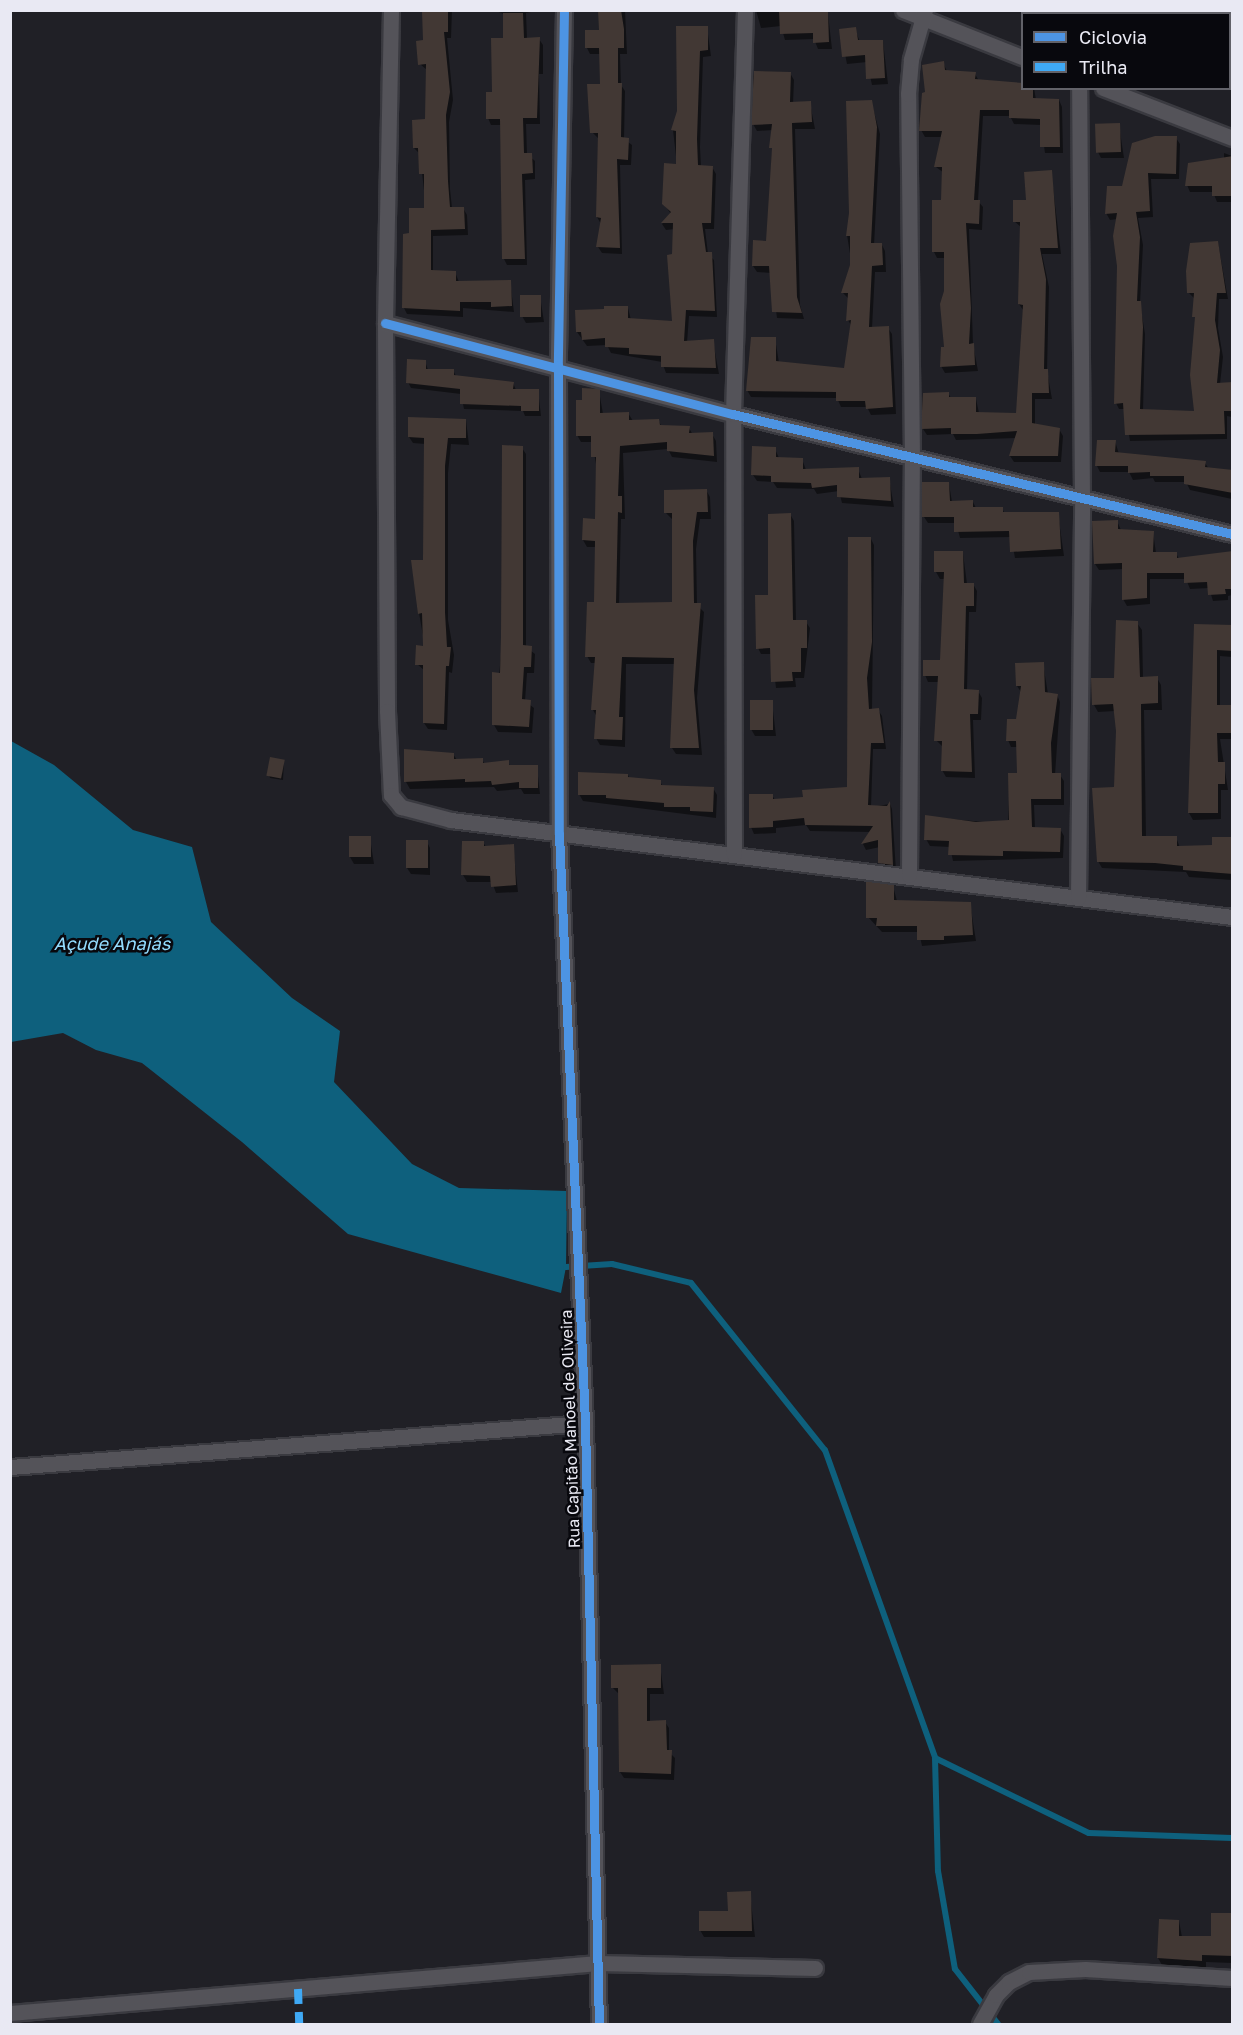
<!DOCTYPE html>
<meta charset="utf-8">
<style>
body{margin:0}
#map{position:relative;width:1243px;height:2035px;overflow:hidden;background:#202026;font-family:"Golos Text",sans-serif}
div>[style]{position:absolute}
[style*='--x']{left:calc(var(--x)*1px);top:calc(var(--y)*1px);width:calc(var(--w)*1px);rotate:calc(var(--a)*1deg)}
.water>*{inset:0;background:#0e607d}
.shadow>*{inset:0;background:#0007}
.stream>*{height:6px;margin:-3px;padding:0 3px;transform-origin:3px;border-radius:3px;background:#0e607d}
.building>*{inset:0;background:#423834;transform-origin:0 0}
.roads{filter:drop-shadow(2px 0 #3a3a40) drop-shadow(-2px 0 #3a3a40) drop-shadow(0 2px #3a3a40) drop-shadow(0 -2px #3a3a40)}
.minor>*{height:15px;margin:-7.5px;padding:0 7.5px;transform-origin:7.5px;border-radius:7.5px;background:#545359}
.quiet>*{height:8px;margin-top:-4px;transform-origin:0;background:repeating-linear-gradient(90deg,#3fa9f5 0 15px,transparent 0 23px)}
.cycleway>*{height:9px;margin:-4.5px;padding:0 4.5px;transform-origin:4.5px;border-radius:4.5px;background:#4d94e3}
span{translate:-50% -50%;white-space:nowrap;text-align:center;line-height:1.15;-webkit-text-stroke:5px #08080d;paint-order:stroke}
.street-label{font-size:16px;color:#e9e9f3}
.water-label{font-size:18px;color:#93dcfe;font-style:italic}
.frame{position:absolute;inset:0;border:12px solid #e9e9f3;pointer-events:none}
.legend{position:absolute;left:1021px;top:12px;width:210px;height:78px;box-sizing:border-box;background:#08080d;border:2px solid #626269;margin:0;padding:8px 10px;list-style:none;font-size:18px;color:#e9e9f3}
.legend li{display:flex;align-items:center;gap:12px;height:30px}
.legend b{width:30px;border:2px solid #626269}
</style>
<div id="map">
<div class="water">
<div style="clip-path:polygon(11px 741px,54px 765px,133px 830px,192px 847px,211px 922px,292px 998px,340px 1031px,334px 1082px,412px 1164px,459px 1188px,567px 1191px,566px 1267px,561px 1293px,348px 1234px,242px 1142px,142px 1063px,96px 1050px,63px 1033px,11px 1042px)"></div>
</div>
<div class="shadow">
<div style="clip-path:polygon(427px 10px,452px 10px,451px 38px,447px 38px,453px 100px,449px 122px,450px 189px,452px 208px,463px 208px,467px 215px,468px 235px,433px 236px,433px 272px,455px 272px,459px 282px,510px 281px,514px 312px,463px 308px,463px 317px,407px 314px,404px 308px,410px 235px,426px 209px,420px 154px,414px 148px,426px 121px,427px 70px,420px 64px)"></div>
<div style="clip-path:polygon(493px 10px,541px 10px,526px 13px,527px 39px,539px 39px,543px 45px,543px 74px,539px 74px,540px 124px,526px 124px,527px 154px,535px 161px,535px 179px,525px 180px,527px 265px,507px 265px,504px 259px,501px 125px,491px 125px,488px 118px,505px 39px,504px 14px)"></div>
<div style="clip-path:polygon(600px 10px,625px 10px,627px 54px,620px 54px,621px 85px,625px 91px,624px 139px,632px 145px,631px 165px,620px 165px,622px 254px,602px 253px,598px 247px,601px 224px,597px 217px,599px 139px,592px 132px,601px 85px,600px 54px,590px 54px,587px 48px,600px 31px)"></div>
<div style="clip-path:polygon(756px 10px,828px 14px,832px 49px,818px 49px,814px 39px,785px 40px,781px 26px,761px 28px)"></div>
<div style="clip-path:polygon(707px 27px,711px 56px,703px 57px,700px 147px,701px 167px,712px 167px,716px 174px,714px 229px,705px 229px,708px 254px,714px 260px,717px 317px,689px 316px,687px 343px,713px 341px,719px 374px,666px 373px,662px 362px,611px 353px,607px 345px,587px 346px,577px 332px,628px 308px,631px 320px,673px 322px,675px 229px,666px 230px,662px 224px,671px 214px,664px 204px,677px 165px,673px 130px)"></div>
<div style="clip-path:polygon(855px 29px,860px 42px,883px 41px,888px 84px,872px 85px,867px 62px,847px 64px,840px 30px)"></div>
<div style="clip-path:polygon(943px 63px,947px 71px,975px 74px,979px 81px,1034px 88px,1036px 100px,1059px 100px,1062px 107px,1063px 153px,1045px 153px,1041px 125px,1014px 124px,1010px 116px,983px 116px,978px 201px,983px 207px,982px 230px,969px 229px,973px 344px,978px 371px,945px 373px,941px 366px,946px 348px,945px 258px,937px 258px,934px 252px,942px 202px,944px 173px,936px 167px,942px 137px,925px 137px,921px 130px,927px 94px)"></div>
<div style="clip-path:polygon(790px 73px,794px 80px,793px 104px,810px 103px,815px 129px,795px 129px,800px 305px,804px 319px,777px 318px,771px 273px,757px 272px,753px 266px,768px 242px,773px 130px,757px 131px,753px 124px)"></div>
<div style="clip-path:polygon(871px 101px,880px 134px,874px 245px,882px 245px,885px 251px,886px 272px,875px 272px,872px 328px,888px 328px,892px 334px,896px 414px,871px 415px,867px 407px,841px 407px,837px 398px,751px 397px,747px 390px,775px 338px,779px 363px,845px 369px,852px 327px,848px 320px,849px 299px,843px 293px,852px 266px,847px 235px)"></div>
<div style="clip-path:polygon(1119px 125px,1124px 158px,1101px 158px,1098px 152px)"></div>
<div style="clip-path:polygon(1176px 138px,1180px 144px,1179px 179px,1151px 179px,1153px 217px,1138px 218px,1143px 245px,1140px 303px,1145px 334px,1143px 411px,1195px 412px,1196px 322px,1195px 299px,1189px 293px,1218px 243px,1228px 299px,1219px 299px,1218px 328px,1223px 357px,1220px 384px,1232px 383px,1232px 417px,1227px 416px,1227px 439px,1130px 441px,1125px 409px,1119px 409px,1116px 403px,1118px 219px,1110px 220px,1106px 213px,1123px 187px)"></div>
<div style="clip-path:polygon(1224px 153px,1232px 156px,1232px 202px,1217px 202px,1213px 192px,1190px 192px,1187px 185px,1224px 159px)"></div>
<div style="clip-path:polygon(1051px 171px,1061px 254px,1042px 254px,1049px 287px,1047px 371px,1052px 399px,1035px 399px,1035px 425px,1059px 429px,1063px 436px,1061px 462px,1014px 462px,1010px 456px,1016px 438px,956px 440px,953px 434px,927px 435px,923px 429px,924px 395px,948px 393px,951px 398px,976px 399px,979px 413px,1017px 414px,1023px 310px,1019px 304px,1022px 228px,1014px 221px)"></div>
<div style="clip-path:polygon(540px 296px,544px 322px,526px 323px,522px 316px)"></div>
<div style="clip-path:polygon(425px 361px,428px 370px,453px 370px,456px 376px,513px 383px,516px 390px,538px 390px,541px 416px,525px 416px,523px 411px,464px 409px,461px 394px,411px 388px,408px 382px)"></div>
<div style="clip-path:polygon(599px 391px,603px 414px,628px 413px,633px 421px,658px 420px,662px 427px,689px 428px,693px 435px,712px 434px,716px 441px,717px 462px,672px 457px,668px 449px,623px 453px,625px 519px,621px 519px,619px 605px,674px 604px,673px 520px,666px 513px,665px 492px,706px 490px,710px 497px,711px 519px,700px 519px,696px 549px,697px 605px,704px 612px,697px 698px,702px 755px,676px 754px,672px 748px,675px 664px,626px 664px,625px 747px,600px 745px,596px 738px,597px 717px,593px 710px,596px 663px,591px 663px,587px 656px,596px 604px,597px 547px,587px 547px,583px 540px,596px 520px,596px 464px,592px 442px,581px 442px,577px 435px,584px 401px)"></div>
<div style="clip-path:polygon(466px 420px,469px 445px,451px 444px,448px 473px,448px 620px,454px 655px,452px 673px,449px 672px,447px 730px,428px 729px,424px 723px,425px 671px,417px 664px,425px 647px,419px 613px,425px 561px,425px 444px,413px 443px,409px 437px)"></div>
<div style="clip-path:polygon(1115px 441px,1119px 454px,1205px 463px,1209px 469px,1232px 472px,1232px 499px,1190px 490px,1186px 482px,1155px 482px,1153px 478px,1133px 480px,1129px 472px,1100px 472px,1097px 466px)"></div>
<div style="clip-path:polygon(522px 448px,526px 454px,526px 647px,535px 654px,534px 673px,527px 673px,525px 701px,534px 708px,532px 733px,498px 732px,494px 725px)"></div>
<div style="clip-path:polygon(775px 449px,779px 458px,802px 459px,806px 470px,858px 469px,862px 479px,889px 478px,894px 507px,842px 503px,839px 491px,817px 494px,814px 489px,777px 488px,773px 482px,757px 481px,753px 475px)"></div>
<div style="clip-path:polygon(949px 484px,952px 502px,973px 502px,976px 508px,1002px 508px,1005px 514px,1058px 514px,1064px 556px,1015px 558px,1011px 537px,960px 538px,956px 523px,928px 523px,924px 517px)"></div>
<div style="clip-path:polygon(790px 514px,794px 521px,796px 622px,806px 622px,810px 628px,804px 678px,795px 678px,796px 687px,776px 688px,772px 654px,761px 654px,758px 648px)"></div>
<div style="clip-path:polygon(1117px 521px,1121px 530px,1153px 532px,1156px 553px,1176px 553px,1179px 559px,1232px 553px,1232px 595px,1228px 596px,1228px 600px,1213px 601px,1209px 588px,1190px 589px,1186px 579px,1150px 579px,1150px 604px,1127px 606px,1123px 599px,1123px 569px,1099px 570px,1095px 564px)"></div>
<div style="clip-path:polygon(871px 539px,874px 545px,872px 710px,878px 710px,882px 716px,886px 749px,873px 749px,871px 807px,890px 804px,892px 809px,896px 871px,883px 869px,880px 847px,866px 850px,863px 844px,871px 832px,810px 831px,806px 825px,776px 828px,776px 833px,754px 834px,751px 827px,772px 795px,775px 800px,804px 798px,849px 789px)"></div>
<div style="clip-path:polygon(963px 553px,967px 584px,973px 584px,977px 591px,976px 612px,969px 612px,967px 690px,978px 691px,982px 698px,981px 720px,973px 720px,975px 778px,946px 777px,942px 770px,943px 747px,936px 740px,939px 682px,928px 682px,925px 675px,942px 662px,945px 579px,940px 579px,936px 572px)"></div>
<div style="clip-path:polygon(1137px 623px,1142px 630px,1143px 678px,1157px 678px,1161px 685px,1162px 710px,1144px 710px,1146px 837px,1176px 837px,1180px 848px,1214px 846px,1232px 838px,1232px 880px,1189px 877px,1186px 872px,1102px 868px,1098px 861px,1116px 788px,1117px 731px,1115px 711px,1098px 712px,1094px 705px,1116px 679px)"></div>
<div style="clip-path:polygon(1195px 625px,1232px 627px,1232px 657px,1220px 656px,1220px 707px,1232px 710px,1232px 739px,1220px 739px,1228px 790px,1221px 790px,1221px 819px,1193px 820px,1189px 813px)"></div>
<div style="clip-path:polygon(1043px 663px,1048px 694px,1057px 695px,1060px 702px,1055px 775px,1060px 775px,1064px 781px,1064px 805px,1034px 805px,1035px 829px,1060px 829px,1064px 836px,1063px 858px,953px 861px,950px 847px,930px 846px,926px 839px,927px 817px,1008px 824px,1010px 775px,1018px 775px,1018px 747px,1011px 747px,1008px 740px,1017px 721px,1021px 692px,1017px 686px)"></div>
<div style="clip-path:polygon(772px 702px,776px 736px,755px 736px,751px 729px)"></div>
<div style="clip-path:polygon(406px 751px,453px 754px,457px 760px,482px 759px,485px 765px,508px 762px,510px 766px,537px 767px,540px 794px,524px 794px,521px 789px,497px 791px,494px 787px,410px 789px,406px 782px)"></div>
<div style="clip-path:polygon(284px 761px,283px 780px,270px 778px,269px 775px)"></div>
<div style="clip-path:polygon(628px 775px,630px 779px,660px 781px,663px 787px,713px 788px,717px 795px,716px 818px,583px 801px,579px 794px)"></div>
<div style="clip-path:polygon(370px 838px,374px 864px,354px 864px,350px 857px)"></div>
<div style="clip-path:polygon(427px 842px,430px 848px,430px 875px,411px 874px,407px 868px)"></div>
<div style="clip-path:polygon(483px 842px,486px 847px,513px 846px,518px 892px,496px 893px,492px 882px,467px 882px,463px 875px)"></div>
<div style="clip-path:polygon(893px 886px,897px 901px,970px 903px,976px 941px,922px 946px,919px 932px,882px 932px,868px 917px)"></div>
<div style="clip-path:polygon(660px 1665px,664px 1694px,650px 1694px,650px 1722px,665px 1722px,669px 1728px,669px 1752px,675px 1758px,674px 1780px,624px 1778px,620px 1772px,620px 1695px,613px 1688px,612px 1666px)"></div>
<div style="clip-path:polygon(750px 1893px,755px 1937px,704px 1937px,700px 1930px,730px 1912px)"></div>
<div style="clip-path:polygon(1232px 1915px,1232px 1963px,1206px 1962px,1206px 1968px,1162px 1965px,1158px 1958px,1179px 1921px,1182px 1937px,1212px 1938px)"></div>
</div>
<div class="stream">
<div style="--x:566;--y:1267;--w:46;--a:-3.7"></div>
<div style="--x:612;--y:1264;--w:81;--a:13.5"></div>
<div style="--x:691;--y:1283;--w:214;--a:51.3"></div>
<div style="--x:825;--y:1450;--w:327;--a:70.3"></div>
<div style="--x:935;--y:1758;--w:171;--a:26"></div>
<div style="--x:1089;--y:1833;--w:143;--a:2"></div>
<div style="--x:935;--y:1758;--w:113;--a:88.5"></div>
<div style="--x:938;--y:1871;--w:99;--a:80.2"></div>
<div style="--x:955;--y:1969;--w:70;--a:52"></div>
</div>
<div class="building">
<div style="clip-path:polygon(598px 10px,621px 10px,624px 29px,624px 48px,618px 48px,618px 83px,622px 83px,621px 137px,629px 138px,628px 160px,617px 159px,620px 248px,596px 247px,601px 218px,596px 217px,598px 133px,590px 133px,587px 84px,600px 84px,599px 48px,585px 48px,585px 30px,599px 30px)"></div>
<div style="clip-path:polygon(779px 10px,828px 12px,829px 42px,813px 43px,813px 33px,780px 34px)"></div>
<div style="clip-path:polygon(422px 11px,448px 11px,448px 32px,444px 32px,450px 92px,446px 115px,448px 181px,450px 207px,464px 207px,465px 229px,431px 230px,431px 270px,456px 271px,456px 281px,511px 280px,512px 306px,491px 307px,491px 302px,460px 302px,460px 311px,402px 308px,403px 234px,409px 233px,409px 208px,424px 208px,424px 174px,419px 174px,418px 148px,413px 148px,412px 120px,425px 119px,426px 64px,418px 65px,416px 41px,423px 40px)"></div>
<div style="clip-path:polygon(503px 13px,523px 13px,524px 38px,540px 37px,537px 118px,523px 118px,524px 153px,532px 153px,533px 173px,522px 174px,525px 259px,502px 259px,500px 119px,486px 119px,486px 92px,492px 92px,491px 38px,503px 38px)"></div>
<div style="clip-path:polygon(676px 26px,708px 26px,708px 50px,700px 51px,697px 139px,698px 165px,713px 166px,711px 223px,702px 223px,706px 252px,712px 252px,715px 311px,686px 310px,684px 341px,714px 339px,716px 368px,661px 367px,661px 356px,629px 354px,629px 348px,605px 347px,605px 338px,582px 340px,581px 332px,576px 332px,575px 310px,604px 309px,604px 306px,628px 306px,628px 318px,672px 321px,667px 255px,672px 254px,673px 223px,661px 223px,671px 212px,662px 204px,664px 163px,676px 164px,676px 131px,671px 130px,677px 111px)"></div>
<div style="clip-path:polygon(856px 27px,858px 40px,883px 40px,885px 78px,866px 79px,865px 55px,842px 57px,839px 29px)"></div>
<div style="clip-path:polygon(944px 61px,945px 70px,976px 72px,975px 79px,1023px 83px,1023px 88px,1033px 88px,1033px 98px,1059px 99px,1060px 147px,1040px 147px,1040px 119px,1009px 118px,1009px 110px,980px 110px,974px 200px,980px 200px,979px 224px,966px 223px,971px 308px,969px 344px,974px 343px,975px 365px,940px 367px,941px 347px,944px 347px,940px 304px,944px 291px,944px 252px,932px 252px,932px 200px,941px 200px,942px 167px,934px 167px,942px 131px,919px 131px,922px 93px,925px 92px,922px 65px)"></div>
<div style="clip-path:polygon(754px 71px,791px 72px,790px 102px,811px 101px,812px 122px,792px 123px,797px 297px,802px 313px,772px 312px,769px 266px,752px 266px,753px 240px,766px 241px,772px 148px,769px 148px,772px 124px,751px 125px)"></div>
<div style="clip-path:polygon(872px 100px,877px 127px,871px 243px,882px 243px,883px 265px,872px 266px,869px 327px,889px 326px,893px 407px,866px 409px,865px 401px,836px 401px,836px 392px,746px 391px,751px 337px,776px 337px,776px 361px,844px 368px,851px 320px,846px 321px,848px 293px,841px 293px,850px 265px,850px 236px,846px 236px,849px 213px,846px 101px)"></div>
<div style="left:1120px;top:123px;width:29px;height:25px;rotate:88deg"></div>
<div style="clip-path:polygon(1155px 136px,1177px 136px,1176px 174px,1148px 173px,1150px 211px,1136px 212px,1140px 237px,1137px 301px,1141px 301px,1143px 327px,1140px 409px,1194px 411px,1190px 375px,1195px 317px,1192px 317px,1194px 293px,1187px 293px,1186px 271px,1190px 243px,1218px 241px,1226px 293px,1217px 293px,1215px 320px,1220px 350px,1217px 383px,1233px 382px,1233px 411px,1224px 411px,1225px 434px,1125px 435px,1123px 403px,1114px 404px,1117px 266px,1113px 236px,1117px 213px,1105px 214px,1107px 186px,1122px 186px,1132px 143px)"></div>
<div style="clip-path:polygon(1233px 156px,1233px 196px,1212px 196px,1212px 186px,1185px 186px,1188px 163px)"></div>
<div style="clip-path:polygon(1052px 170px,1058px 248px,1040px 248px,1046px 279px,1044px 369px,1048px 369px,1049px 393px,1032px 393px,1032px 423px,1060px 428px,1058px 456px,1009px 456px,1017px 431px,977px 434px,951px 434px,951px 428px,921px 429px,923px 393px,949px 392px,949px 397px,976px 397px,976px 412px,1016px 413px,1023px 305px,1018px 304px,1020px 222px,1013px 222px,1013px 200px,1026px 200px,1024px 172px)"></div>
<div style="left:520px;top:295px;width:21px;height:22px"></div>
<div style="clip-path:polygon(407px 359px,426px 360px,426px 369px,454px 369px,454px 375px,514px 382px,513px 389px,539px 389px,539px 411px,521px 411px,521px 406px,460px 404px,460px 389px,406px 383px)"></div>
<div style="clip-path:polygon(582px 388px,600px 389px,600px 413px,629px 412px,629px 420px,659px 419px,660px 425px,690px 426px,689px 433px,713px 432px,714px 456px,667px 451px,667px 442px,620px 446px,618px 496px,622px 496px,622px 513px,618px 512px,616px 603px,672px 602px,672px 513px,664px 513px,664px 490px,707px 489px,708px 512px,697px 512px,693px 541px,694px 603px,701px 603px,694px 690px,699px 748px,670px 748px,674px 658px,622px 657px,619px 717px,623px 717px,622px 740px,594px 739px,596px 710px,591px 710px,595px 657px,585px 657px,587px 602px,594px 602px,595px 541px,582px 540px,583px 518px,595px 519px,596px 457px,591px 457px,591px 436px,576px 436px,576px 400px,582px 400px)"></div>
<div style="clip-path:polygon(408px 417px,466px 419px,466px 438px,448px 438px,445px 466px,445px 612px,447px 647px,451px 647px,449px 666px,446px 666px,444px 724px,423px 723px,423px 665px,415px 665px,416px 645px,423px 646px,422px 613px,418px 614px,411px 560px,423px 560px,424px 438px,408px 437px)"></div>
<div style="clip-path:polygon(1097px 440px,1116px 440px,1115px 452px,1206px 461px,1205px 467px,1233px 470px,1233px 493px,1184px 484px,1184px 476px,1150px 476px,1150px 472px,1128px 473px,1128px 466px,1095px 466px)"></div>
<div style="clip-path:polygon(502px 445px,523px 446px,523px 645px,532px 646px,531px 667px,524px 667px,522px 699px,531px 700px,529px 727px,492px 725px,492px 672px,500px 673px,501px 636px)"></div>
<div style="clip-path:polygon(752px 446px,776px 447px,776px 457px,803px 458px,803px 469px,859px 467px,859px 478px,890px 477px,891px 501px,837px 497px,837px 485px,812px 488px,811px 483px,771px 482px,771px 476px,751px 475px)"></div>
<div style="clip-path:polygon(922px 482px,949px 482px,950px 501px,973px 500px,973px 507px,1003px 507px,1003px 512px,1059px 512px,1061px 549px,1010px 552px,1009px 531px,954px 532px,954px 517px,922px 517px)"></div>
<div style="clip-path:polygon(791px 513px,793px 620px,807px 620px,807px 648px,801px 648px,801px 672px,792px 672px,793px 681px,771px 682px,770px 648px,756px 649px,755px 595px,768px 595px,768px 514px)"></div>
<div style="clip-path:polygon(1118px 520px,1118px 529px,1154px 531px,1153px 552px,1177px 552px,1177px 558px,1233px 551px,1232px 589px,1225px 589px,1226px 594px,1208px 595px,1207px 582px,1184px 583px,1184px 573px,1147px 573px,1147px 598px,1122px 600px,1122px 563px,1094px 564px,1092px 521px)"></div>
<div style="clip-path:polygon(848px 537px,871px 537px,872px 642px,867px 678px,869px 709px,879px 708px,884px 743px,871px 743px,868px 805px,887px 806px,890px 801px,893px 865px,878px 863px,878px 840px,861px 844px,873px 826px,805px 825px,804px 818px,773px 821px,773px 827px,749px 828px,749px 794px,773px 794px,773px 799px,803px 797px,802px 790px,847px 787px)"></div>
<div style="clip-path:polygon(934px 551px,963px 551px,964px 583px,974px 583px,974px 606px,966px 606px,964px 689px,979px 690px,978px 714px,970px 714px,972px 772px,941px 771px,942px 741px,934px 741px,938px 676px,923px 676px,923px 660px,940px 660px,944px 572px,934px 572px)"></div>
<div style="clip-path:polygon(1116px 620px,1138px 621px,1140px 677px,1158px 676px,1158px 703px,1141px 704px,1142px 836px,1177px 836px,1177px 846px,1212px 845px,1212px 837px,1233px 837px,1233px 874px,1183px 870px,1183px 866px,1155px 863px,1097px 862px,1092px 788px,1114px 787px,1116px 731px,1113px 704px,1092px 705px,1091px 678px,1114px 678px)"></div>
<div style="clip-path:polygon(1194px 624px,1233px 625px,1233px 651px,1217px 650px,1217px 705px,1232px 705px,1232px 733px,1217px 733px,1218px 762px,1225px 762px,1225px 784px,1218px 784px,1218px 813px,1188px 813px)"></div>
<div style="clip-path:polygon(1044px 662px,1045px 692px,1058px 694px,1051px 743px,1052px 773px,1061px 773px,1061px 799px,1031px 799px,1032px 827px,1061px 828px,1060px 852px,1003px 851px,1003px 856px,948px 855px,949px 841px,924px 840px,925px 815px,976px 822px,1009px 820px,1008px 773px,1017px 773px,1016px 741px,1006px 741px,1007px 719px,1016px 719px,1021px 686px,1016px 686px,1015px 663px)"></div>
<div style="left:750px;top:700px;width:23px;height:30px"></div>
<div style="clip-path:polygon(404px 749px,454px 753px,454px 759px,483px 758px,483px 763px,509px 760px,509px 765px,538px 765px,538px 788px,519px 788px,519px 782px,492px 785px,491px 781px,465px 782px,465px 779px,404px 782px)"></div>
<div style="left:270px;top:757px;width:15px;height:19px;rotate:11deg"></div>
<div style="clip-path:polygon(578px 772px,628px 774px,628px 777px,661px 780px,661px 785px,714px 787px,713px 812px,690px 811px,690px 807px,664px 807px,664px 803px,606px 798px,606px 795px,578px 795px)"></div>
<div style="left:349px;top:836px;width:22px;height:21px"></div>
<div style="left:406px;top:840px;width:22px;height:28px"></div>
<div style="clip-path:polygon(462px 841px,484px 841px,484px 846px,514px 844px,516px 885px,491px 887px,490px 876px,461px 875px)"></div>
<div style="clip-path:polygon(866px 881px,894px 885px,894px 900px,971px 902px,973px 935px,944px 936px,944px 940px,917px 940px,917px 926px,876px 926px,877px 918px,866px 918px)"></div>
<div style="clip-path:polygon(661px 1664px,661px 1688px,647px 1688px,647px 1721px,666px 1720px,667px 1750px,672px 1750px,671px 1774px,619px 1772px,618px 1688px,611px 1688px,611px 1665px)"></div>
<div style="clip-path:polygon(751px 1891px,752px 1931px,699px 1931px,699px 1911px,728px 1911px,727px 1892px)"></div>
<div style="clip-path:polygon(1211px 1913px,1233px 1913px,1233px 1956px,1202px 1955px,1202px 1961px,1157px 1958px,1159px 1919px,1179px 1920px,1179px 1936px,1211px 1936px)"></div>
</div>
<div class="roads">
<div class="minor">
<div style="--x:391;--y:10;--w:313;--a:91.1"></div>
<div style="--x:385;--y:323;--w:388;--a:89.7"></div>
<div style="--x:387;--y:711;--w:84;--a:87.3"></div>
<div style="--x:391;--y:795;--w:16;--a:50"></div>
<div style="--x:401;--y:807;--w:52;--a:14.6"></div>
<div style="--x:451;--y:820;--w:787;--a:7.08"></div>
<div style="--x:564;--y:10;--w:355;--a:91"></div>
<div style="--x:558;--y:365;--w:469;--a:89.9"></div>
<div style="--x:559;--y:834;--w:590;--a:87.47"></div>
<div style="--x:585;--y:1423;--w:601;--a:88.67"></div>
<div style="--x:903;--y:10;--w:128;--a:21.6"></div>
<div style="--x:1103;--y:88;--w:138;--a:21.2"></div>
<div style="--x:385;--y:323;--w:360;--a:14.7"></div>
<div style="--x:733;--y:414;--w:513;--a:13.52"></div>
<div style="--x:734;--y:855;--w:441;--a:-90.1"></div>
<div style="--x:733;--y:414;--w:404;--a:-88.3"></div>
<div style="--x:909;--y:875;--w:417;--a:-89.6"></div>
<div style="--x:912;--y:458;--w:364;--a:-90.6"></div>
<div style="--x:908;--y:94;--w:35;--a:-85"></div>
<div style="--x:911;--y:59;--w:51;--a:-74.1"></div>
<div style="--x:1078;--y:898;--w:401;--a:-89.4"></div>
<div style="--x:1082;--y:497;--w:409;--a:-90.4"></div>
<div style="--x:10;--y:1467;--w:577;--a:-4.38"></div>
<div style="--x:10;--y:2013;--w:590;--a:-4.86"></div>
<div style="--x:598;--y:1963;--w:217;--a:1.3"></div>
<div style="--x:980;--y:2024;--w:33;--a:-61"></div>
<div style="--x:996;--y:1995;--w:18;--a:-45"></div>
<div style="--x:1009;--y:1982;--w:22;--a:-27"></div>
<div style="--x:1029;--y:1972;--w:56;--a:-3.1"></div>
<div style="--x:1085;--y:1969;--w:147;--a:3.5"></div>
</div>
</div>
<div class="quiet">
<div style="--x:298;--y:1989;--w:35;--a:88"></div>
</div>
<div class="cycleway">
<div style="--x:564;--y:10;--w:355;--a:91"></div>
<div style="--x:558;--y:365;--w:469;--a:89.9"></div>
<div style="--x:559;--y:834;--w:590;--a:87.47"></div>
<div style="--x:585;--y:1423;--w:601;--a:88.67"></div>
<div style="--x:385;--y:323;--w:360;--a:14.7"></div>
<div style="--x:733;--y:414;--w:513;--a:13.52"></div>
</div>
<div class="street-label">
<span style="left:570px;top:1429px;rotate:-92deg">Rua Capitão Manoel de Oliveira</span>
</div>
<div class="water-label">
<span style="left:112px;top:943px">Açude Anajás</span>
</div>
<div class="frame"></div>
<ul class="legend">
<li><b style="height:8px;background:#4d94e3"></b>Ciclovia</li>
<li><b style="height:8px;background:#3fa9f5"></b>Trilha</li>
</ul>
</div>
